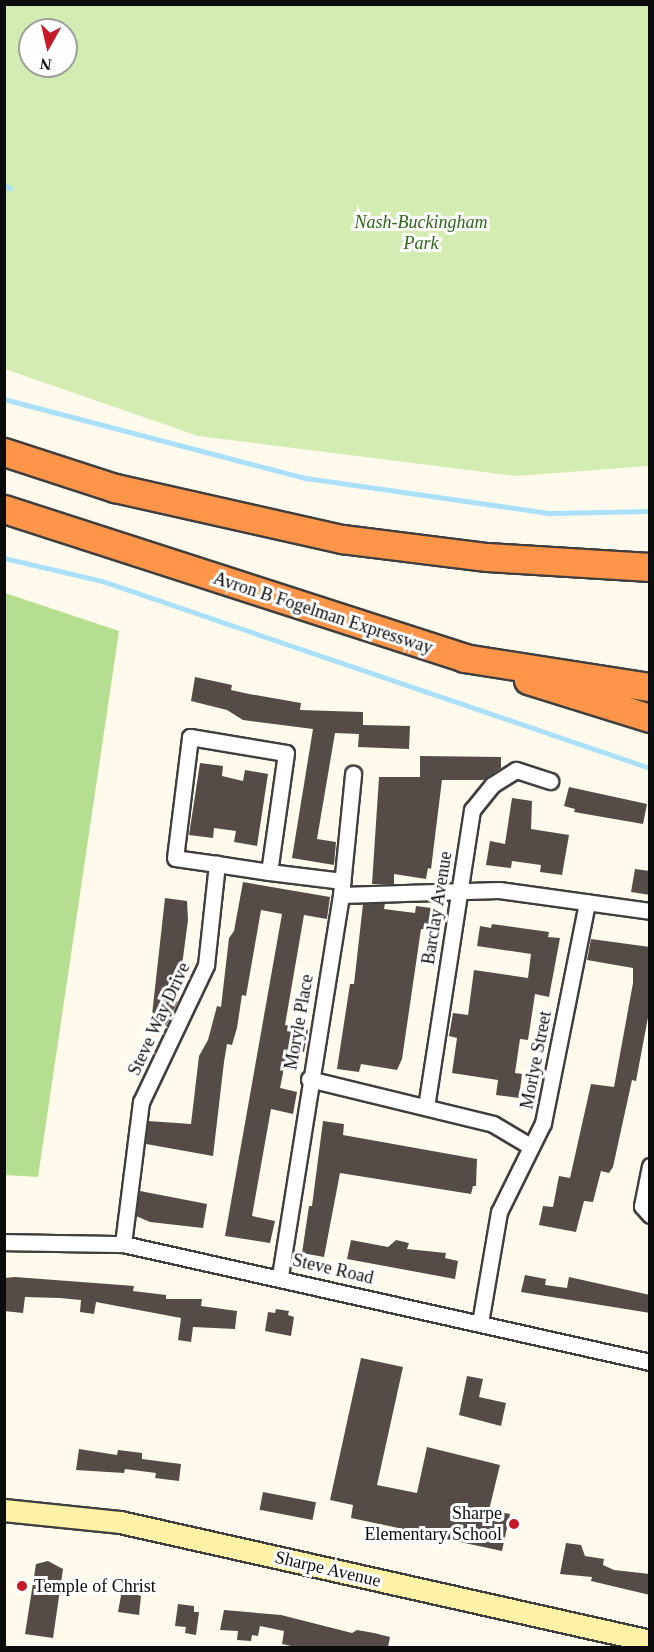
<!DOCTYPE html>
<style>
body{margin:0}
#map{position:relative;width:654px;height:1652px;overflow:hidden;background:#fffaeb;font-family:Georgia,serif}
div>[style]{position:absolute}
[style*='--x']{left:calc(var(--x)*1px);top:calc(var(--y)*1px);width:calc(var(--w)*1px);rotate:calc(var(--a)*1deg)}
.green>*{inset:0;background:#d2ecb2}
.forest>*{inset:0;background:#b6de90}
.stream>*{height:4.5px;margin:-2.25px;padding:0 2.25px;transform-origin:2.25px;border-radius:2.25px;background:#abe0fb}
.building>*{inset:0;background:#554c47;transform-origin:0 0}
.roads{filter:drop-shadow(2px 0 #3f3f3f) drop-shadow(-2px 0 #3f3f3f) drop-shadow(0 2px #3f3f3f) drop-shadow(0 -2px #3f3f3f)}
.street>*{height:15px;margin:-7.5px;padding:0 7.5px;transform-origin:7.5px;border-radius:7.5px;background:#fff}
.secondary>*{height:21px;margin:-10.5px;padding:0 10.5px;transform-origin:10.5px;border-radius:10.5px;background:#fff2a6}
.highway>*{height:27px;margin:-13.5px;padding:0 13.5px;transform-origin:13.5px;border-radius:13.5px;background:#ff9549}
.dots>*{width:16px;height:16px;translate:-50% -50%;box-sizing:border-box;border:3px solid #fff;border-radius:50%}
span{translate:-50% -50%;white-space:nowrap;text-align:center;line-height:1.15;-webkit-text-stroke:6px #fff;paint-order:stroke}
.park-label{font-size:18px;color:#2b6818;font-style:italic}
.street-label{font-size:18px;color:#0c0c0c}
.poi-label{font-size:18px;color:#0c0c0c}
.right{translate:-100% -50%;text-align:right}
.left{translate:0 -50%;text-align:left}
.frame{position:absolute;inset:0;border:6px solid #0c0c0c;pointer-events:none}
.north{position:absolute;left:18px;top:18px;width:60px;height:60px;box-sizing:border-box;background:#fff;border:2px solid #9e9e9e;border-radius:50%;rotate:188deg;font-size:16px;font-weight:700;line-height:24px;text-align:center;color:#0c0c0c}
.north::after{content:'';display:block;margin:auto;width:21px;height:27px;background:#c61a28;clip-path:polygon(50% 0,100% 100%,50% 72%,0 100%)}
</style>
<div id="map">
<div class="green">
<div style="clip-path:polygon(evenodd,5px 4px,649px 5px,649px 466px,516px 476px,198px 436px,5px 369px,5px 4px,30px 30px,66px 30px,66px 66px,30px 66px,30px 30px)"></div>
</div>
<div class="forest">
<div style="clip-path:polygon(5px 593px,119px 631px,38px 1177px,5px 1175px)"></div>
</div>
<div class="stream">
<div style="--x:4;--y:185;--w:7;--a:27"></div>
<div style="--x:4;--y:399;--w:312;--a:14.7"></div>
<div style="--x:306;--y:478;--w:246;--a:8.2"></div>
<div style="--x:550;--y:513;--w:100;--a:-1.1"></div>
<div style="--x:4;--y:558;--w:101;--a:13.2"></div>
<div style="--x:102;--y:581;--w:579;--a:18.84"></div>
</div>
<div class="building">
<div style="clip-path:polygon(195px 677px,232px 685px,231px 690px,249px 694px,301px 703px,300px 710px,363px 712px,363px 725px,410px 726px,409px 749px,358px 747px,359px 734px,335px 733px,317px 839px,336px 842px,334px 865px,292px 858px,313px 729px,243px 720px,227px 710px,191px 701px)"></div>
<div style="clip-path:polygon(420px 756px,501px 757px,501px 768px,483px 780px,442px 780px,431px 869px,428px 868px,426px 879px,394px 874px,394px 884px,372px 884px,379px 777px,420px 777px)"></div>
<div style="clip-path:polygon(200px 763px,223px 766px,222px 776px,243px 781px,245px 770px,268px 774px,257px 846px,234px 842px,236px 831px,214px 828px,213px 838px,189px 835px)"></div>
<div style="clip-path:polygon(569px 787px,647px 804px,643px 824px,574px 812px,575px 809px,564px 806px)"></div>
<div style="clip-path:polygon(512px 798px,532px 801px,531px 829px,569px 835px,562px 875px,540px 872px,541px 865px,512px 861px,511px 868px,486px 865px,490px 841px,505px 844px)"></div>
<div style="clip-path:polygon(635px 869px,650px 871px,650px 895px,631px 892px)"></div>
<div style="clip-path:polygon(243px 882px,330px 897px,327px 919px,304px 915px,285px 1025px,308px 1030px,304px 1052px,288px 1048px,280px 1088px,297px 1092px,293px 1114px,271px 1109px,252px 1216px,275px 1221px,270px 1243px,225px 1236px,282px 914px,261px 910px,246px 996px,242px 995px,237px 1028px,232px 1045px,227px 1044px,224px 1062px,213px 1156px,146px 1144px,148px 1121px,191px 1124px,199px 1056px,208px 1040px,217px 1006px,221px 1007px,229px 938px,234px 931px)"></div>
<div style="clip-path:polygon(165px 898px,187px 901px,188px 920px,177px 1003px,166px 1026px,151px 1024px)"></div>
<div style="clip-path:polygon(385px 903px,384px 909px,415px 913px,416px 906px,439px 909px,436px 932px,421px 929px,402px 1059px,397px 1070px,361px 1064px,359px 1072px,337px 1069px,350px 984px,354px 984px,363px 904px)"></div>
<div style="clip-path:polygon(492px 924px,549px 932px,548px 937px,560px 938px,549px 997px,535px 994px,528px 1040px,520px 1039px,515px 1073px,522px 1074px,519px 1098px,496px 1095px,498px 1080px,452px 1073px,457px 1038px,449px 1036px,453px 1013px,468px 1015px,474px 970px,528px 978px,531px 954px,477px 946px,480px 926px,491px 928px)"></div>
<div style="clip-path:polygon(591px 939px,650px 947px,650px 1007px,636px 1081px,632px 1080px,613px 1167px,609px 1173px,601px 1171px,593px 1202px,584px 1201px,576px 1232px,539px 1225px,543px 1206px,553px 1207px,559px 1176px,570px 1178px,591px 1084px,614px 1087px,633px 983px,633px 968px,587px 960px)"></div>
<div style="clip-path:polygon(323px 1121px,344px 1124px,343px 1135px,477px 1159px,476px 1186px,473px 1186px,471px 1194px,340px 1173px,324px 1257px,302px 1253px,309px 1206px,312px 1206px)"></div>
<div style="clip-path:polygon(140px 1191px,207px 1204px,203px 1228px,150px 1222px,136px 1216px)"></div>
<div style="clip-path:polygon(351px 1240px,388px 1247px,396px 1240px,409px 1243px,407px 1249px,446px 1253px,445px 1258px,458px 1261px,455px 1279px,347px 1259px)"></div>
<div style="clip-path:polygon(525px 1275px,546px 1279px,545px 1285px,567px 1288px,569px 1277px,650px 1295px,650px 1313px,521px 1292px)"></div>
<div style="clip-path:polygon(15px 1277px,134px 1286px,133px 1291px,166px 1295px,166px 1299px,202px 1299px,201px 1306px,237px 1311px,235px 1329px,193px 1327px,191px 1342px,178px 1340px,181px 1318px,96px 1302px,94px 1314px,80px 1312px,81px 1300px,60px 1298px,25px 1297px,23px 1313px,4px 1311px,4px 1278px)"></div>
<div style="clip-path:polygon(276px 1309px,289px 1311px,288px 1315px,294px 1317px,291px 1336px,265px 1331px,268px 1312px,275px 1313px)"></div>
<div style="clip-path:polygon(361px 1358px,403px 1367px,377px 1485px,417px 1493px,427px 1447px,500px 1465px,489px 1510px,510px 1514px,502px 1551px,446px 1539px,445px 1544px,406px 1536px,408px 1530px,351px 1518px,353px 1505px,330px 1500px)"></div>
<div style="clip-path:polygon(467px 1376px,483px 1379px,479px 1397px,506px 1403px,501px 1426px,459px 1415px)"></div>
<div style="clip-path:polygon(79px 1449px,117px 1455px,118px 1450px,142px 1453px,142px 1459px,181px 1464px,179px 1481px,155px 1478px,156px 1473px,125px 1469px,124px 1473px,76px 1470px)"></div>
<div style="left:263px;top:1492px;width:54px;height:18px;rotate:11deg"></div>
<div style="clip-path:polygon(566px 1543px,581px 1545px,585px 1556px,604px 1559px,603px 1565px,614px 1570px,650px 1574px,650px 1595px,591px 1581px,592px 1577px,560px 1574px)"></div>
<div style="clip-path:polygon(48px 1561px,63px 1569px,53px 1638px,25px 1634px,36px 1564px)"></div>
<div style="clip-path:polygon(122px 1590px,141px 1596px,139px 1615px,118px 1612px)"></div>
<div style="clip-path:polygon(178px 1604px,194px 1606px,194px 1612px,199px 1612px,196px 1635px,185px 1633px,186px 1627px,175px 1626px)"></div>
<div style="clip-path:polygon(224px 1610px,281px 1615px,352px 1633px,357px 1630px,374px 1633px,390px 1637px,388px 1647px,296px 1647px,282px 1644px,284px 1631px,260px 1626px,258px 1636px,252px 1635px,251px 1641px,237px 1640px,238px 1631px,220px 1630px)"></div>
</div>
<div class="roads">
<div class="street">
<div style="--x:269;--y:872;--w:74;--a:7"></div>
<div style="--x:341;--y:895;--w:158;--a:-1.8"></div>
<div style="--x:499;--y:890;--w:152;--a:7.9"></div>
<div style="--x:309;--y:1079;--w:189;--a:13.7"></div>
<div style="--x:493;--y:1124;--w:43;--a:30.7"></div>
<div style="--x:426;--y:1107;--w:301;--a:-81.2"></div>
<div style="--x:472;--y:810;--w:32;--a:-51"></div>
<div style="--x:492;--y:785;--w:28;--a:-32"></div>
<div style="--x:516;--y:770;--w:36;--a:18"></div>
<div style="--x:650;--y:1166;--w:41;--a:101.3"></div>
<div style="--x:642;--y:1206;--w:12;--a:48"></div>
<div style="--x:4;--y:1242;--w:119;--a:1"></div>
<div style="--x:123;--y:1244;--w:540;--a:12.62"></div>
<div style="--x:123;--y:1244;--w:143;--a:-82.8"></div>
<div style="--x:141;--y:1102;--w:152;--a:-64.6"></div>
<div style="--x:206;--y:965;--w:102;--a:-83.8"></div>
<div style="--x:217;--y:864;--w:42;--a:-171.9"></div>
<div style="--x:175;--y:858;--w:122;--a:-82.9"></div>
<div style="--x:190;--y:737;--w:97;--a:9.5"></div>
<div style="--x:286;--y:753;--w:120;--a:98.1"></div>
<div style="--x:269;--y:872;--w:53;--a:-171.3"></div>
<div style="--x:280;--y:1276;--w:386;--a:-80.9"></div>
<div style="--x:341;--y:895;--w:122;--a:-84.3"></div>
<div style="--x:480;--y:1323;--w:113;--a:-80.3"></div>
<div style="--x:499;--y:1212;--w:99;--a:-63.7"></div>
<div style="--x:543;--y:1123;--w:225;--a:-78.7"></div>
</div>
<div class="secondary">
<div style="--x:4;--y:1510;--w:117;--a:5.9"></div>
<div style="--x:120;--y:1522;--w:543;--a:12.65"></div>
</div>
<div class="highway">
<div style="--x:4;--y:452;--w:117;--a:18"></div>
<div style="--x:115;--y:488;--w:233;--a:12.7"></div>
<div style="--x:342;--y:539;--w:146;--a:7.1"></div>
<div style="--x:487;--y:557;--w:163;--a:3.5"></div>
<div style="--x:4;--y:509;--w:484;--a:17.9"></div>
<div style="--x:464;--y:658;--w:188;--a:8.9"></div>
<div style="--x:528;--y:680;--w:128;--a:17.3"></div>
</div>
</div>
<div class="dots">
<div style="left:514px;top:1524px;background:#c61a28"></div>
<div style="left:22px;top:1586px;background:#c61a28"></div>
</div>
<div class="park-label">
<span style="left:421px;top:233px">Nash-Buckingham<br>Park</span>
</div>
<div class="street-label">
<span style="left:323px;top:613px;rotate:18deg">Avron B Fogelman Expressway</span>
<span style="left:437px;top:908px;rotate:-81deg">Barclay Avenue</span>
<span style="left:159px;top:1019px;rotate:-65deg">Steve Way Drive</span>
<span style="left:299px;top:1022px;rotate:-80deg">Moryle Place</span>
<span style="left:536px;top:1060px;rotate:-79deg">Morlye Street</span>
<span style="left:333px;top:1269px;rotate:13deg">Steve Road</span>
<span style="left:328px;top:1569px;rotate:13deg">Sharpe Avenue</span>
</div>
<div class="poi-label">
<span class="right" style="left:502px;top:1524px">Sharpe<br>Elementary School</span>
<span class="left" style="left:34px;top:1586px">Temple of Christ</span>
</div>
<div class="frame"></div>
<div class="north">N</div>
</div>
